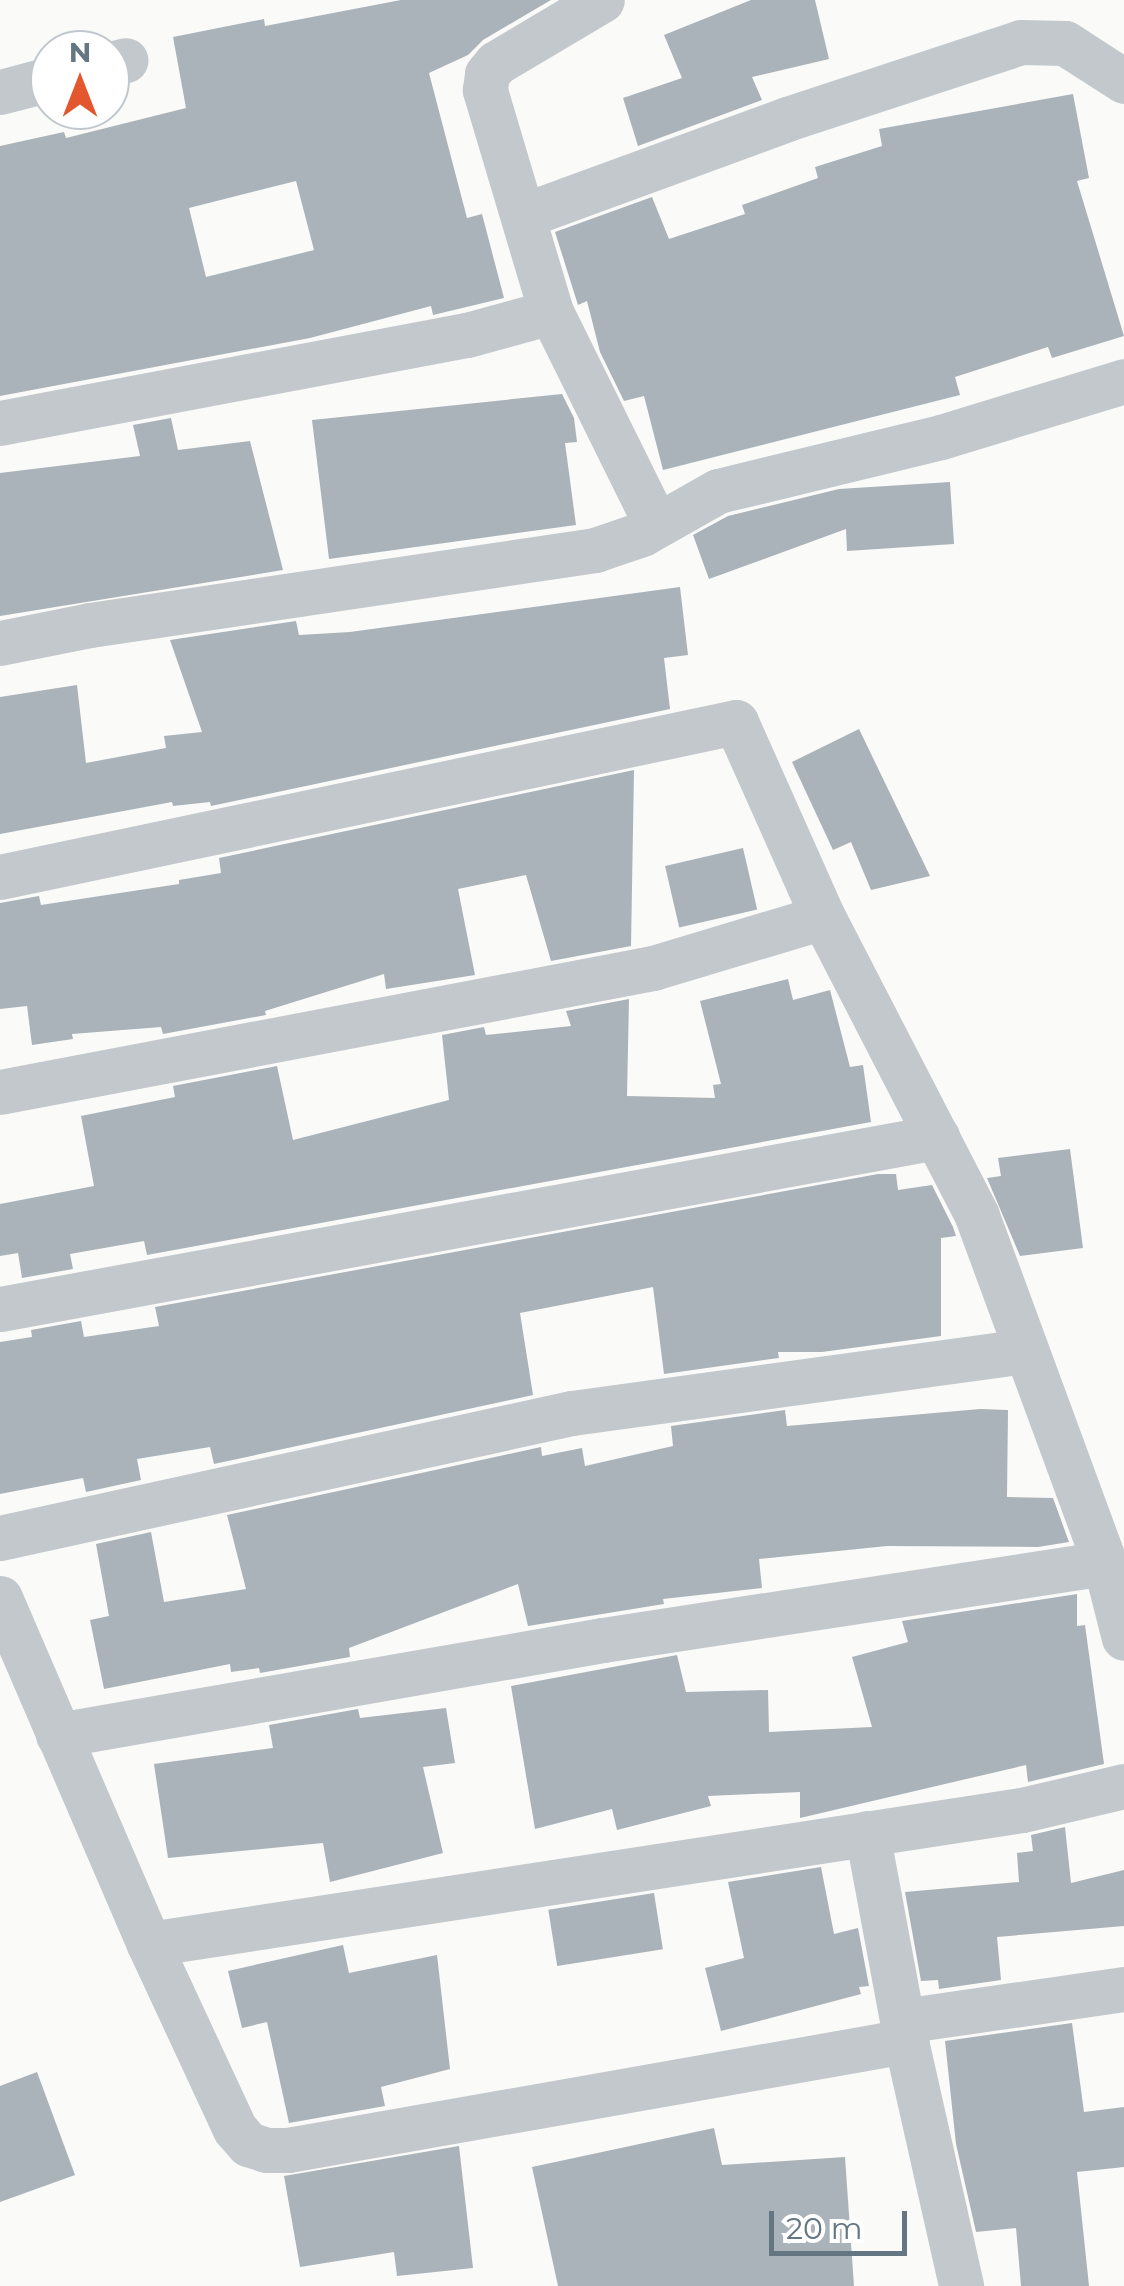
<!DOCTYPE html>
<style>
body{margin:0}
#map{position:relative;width:1124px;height:2286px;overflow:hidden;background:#fafaf8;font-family:Montserrat,sans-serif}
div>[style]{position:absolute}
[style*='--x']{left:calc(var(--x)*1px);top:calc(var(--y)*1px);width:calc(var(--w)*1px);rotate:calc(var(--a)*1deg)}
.building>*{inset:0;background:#aab3b9;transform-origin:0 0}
.street>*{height:45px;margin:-22.5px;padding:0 22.5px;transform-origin:22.5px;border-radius:22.5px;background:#c3c8cc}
span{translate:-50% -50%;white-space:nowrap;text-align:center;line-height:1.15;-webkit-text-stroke:10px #fff;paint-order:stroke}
.north{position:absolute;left:30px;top:30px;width:100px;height:100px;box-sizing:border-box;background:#fff;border:2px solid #c1c8cd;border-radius:50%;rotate:0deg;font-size:28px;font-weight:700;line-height:40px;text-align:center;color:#657683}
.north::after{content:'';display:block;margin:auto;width:35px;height:45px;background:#e4572e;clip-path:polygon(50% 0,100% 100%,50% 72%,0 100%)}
.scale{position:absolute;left:769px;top:2211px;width:138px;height:45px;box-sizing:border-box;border:5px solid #657683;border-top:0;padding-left:12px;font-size:30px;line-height:35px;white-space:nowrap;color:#657683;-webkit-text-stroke:8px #fff;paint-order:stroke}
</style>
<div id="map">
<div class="building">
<div style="clip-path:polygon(evenodd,401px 0,551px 0,483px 40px,468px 55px,429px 73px,467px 218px,482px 214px,504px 298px,433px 315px,431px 306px,310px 338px,0 396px,0 146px,64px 132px,66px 138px,186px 108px,173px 37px,264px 19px,265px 26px,401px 0,296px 181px,314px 250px,206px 277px,189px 208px,296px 181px)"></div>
<div style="clip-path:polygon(751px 0,815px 0,829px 59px,752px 77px,762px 100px,638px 146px,623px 98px,682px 78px,664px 35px)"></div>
<div style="clip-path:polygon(1073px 94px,1089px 178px,1077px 181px,1124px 336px,1052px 358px,1048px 347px,955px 377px,960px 395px,663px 470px,644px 396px,624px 401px,600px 352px,587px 301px,578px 305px,555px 232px,652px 197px,669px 239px,745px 214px,742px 205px,818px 178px,815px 167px,882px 146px,879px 129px)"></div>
<div style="clip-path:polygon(562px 394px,574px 418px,577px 442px,565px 443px,576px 525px,329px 559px,312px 420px)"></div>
<div style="clip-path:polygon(171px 418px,178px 450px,250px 441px,283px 570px,0 616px,0 473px,140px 456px,133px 425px)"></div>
<div style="clip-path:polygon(950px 482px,954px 544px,847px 551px,846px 529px,709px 579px,693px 535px,728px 516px,839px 489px)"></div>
<div style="clip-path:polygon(680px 587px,688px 655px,664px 658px,670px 709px,211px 806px,210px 802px,173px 806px,172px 802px,0 834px,0 697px,77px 685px,86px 763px,166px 748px,164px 736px,202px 732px,170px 640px,296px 621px,299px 635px,350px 632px)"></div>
<div style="clip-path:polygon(859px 729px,930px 876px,871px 890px,851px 842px,833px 850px,792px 762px)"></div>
<div style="clip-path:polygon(634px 770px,631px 946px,551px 961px,526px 875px,458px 889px,475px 975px,386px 989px,384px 974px,265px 1011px,266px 1015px,163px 1034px,161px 1027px,72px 1034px,73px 1039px,32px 1045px,27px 1006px,0 1009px,0 903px,39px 896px,41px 905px,179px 884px,179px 880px,221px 873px,219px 858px)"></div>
<div style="left:743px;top:848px;width:63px;height:80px;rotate:77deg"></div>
<div style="clip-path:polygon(788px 979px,793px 1000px,830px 990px,850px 1067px,863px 1065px,871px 1122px,147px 1255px,144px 1241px,70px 1254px,73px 1269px,22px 1278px,18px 1253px,0 1256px,0 1204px,94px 1186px,81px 1116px,175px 1097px,173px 1086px,277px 1066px,293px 1140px,449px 1100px,442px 1035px,484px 1027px,486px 1035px,571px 1026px,566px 1011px,629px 999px,627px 1096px,715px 1098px,713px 1085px,721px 1084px,700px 1001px)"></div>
<div style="clip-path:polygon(1070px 1149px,1083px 1248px,1020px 1256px,987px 1178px,1001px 1176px,998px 1158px)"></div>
<div style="clip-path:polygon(878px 1174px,896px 1174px,898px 1190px,932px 1185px,953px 1227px,956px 1236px,941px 1238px,941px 1336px,822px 1352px,778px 1352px,779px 1358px,664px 1374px,653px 1287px,520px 1313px,533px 1395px,214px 1464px,210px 1447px,137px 1459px,141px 1480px,86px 1492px,83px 1478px,0 1494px,0 1342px,32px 1337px,31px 1330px,81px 1321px,84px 1337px,159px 1326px,155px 1307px)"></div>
<div style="clip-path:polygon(980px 1409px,1008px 1410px,1007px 1497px,1053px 1498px,1069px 1542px,1038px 1547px,887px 1546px,759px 1559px,762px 1588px,663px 1599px,664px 1604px,528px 1626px,518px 1584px,349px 1648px,350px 1657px,260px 1673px,259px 1668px,231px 1672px,230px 1664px,104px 1689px,90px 1620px,109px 1616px,96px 1544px,151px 1532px,164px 1602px,246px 1589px,227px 1515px,541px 1447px,542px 1456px,582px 1448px,585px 1466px,673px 1446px,671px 1426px,785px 1410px,787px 1426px)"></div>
<div style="clip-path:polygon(1077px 1594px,1077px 1626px,1085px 1625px,1104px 1764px,1028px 1782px,1026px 1765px,800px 1818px,800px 1792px,708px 1796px,711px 1806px,617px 1830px,612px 1809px,535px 1829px,511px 1686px,677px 1655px,686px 1692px,768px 1690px,769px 1732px,872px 1727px,852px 1657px,908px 1642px,902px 1621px)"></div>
<div style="clip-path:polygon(446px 1708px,455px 1763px,423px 1767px,443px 1853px,330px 1882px,323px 1843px,168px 1858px,154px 1764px,273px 1748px,269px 1725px,358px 1709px,360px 1718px)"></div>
<div style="clip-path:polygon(1065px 1827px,1071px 1883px,1124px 1870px,1124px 1926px,997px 1937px,1001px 1980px,939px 1989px,938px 1980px,921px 1981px,905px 1892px,1019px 1882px,1017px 1853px,1033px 1851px,1031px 1835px)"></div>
<div style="clip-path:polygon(821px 1867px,834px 1934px,858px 1928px,869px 1986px,859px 1987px,861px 1994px,721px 2031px,705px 1968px,744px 1958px,728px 1882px)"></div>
<div style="left:654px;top:1893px;width:57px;height:107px;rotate:81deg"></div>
<div style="clip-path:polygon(343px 1945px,349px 1973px,437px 1955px,450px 2069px,381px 2087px,385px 2106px,289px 2123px,267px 2022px,242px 2028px,228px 1971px)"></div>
<div style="clip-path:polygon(1072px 2023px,1084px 2112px,1124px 2107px,1124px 2167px,1077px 2172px,1089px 2286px,1021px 2286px,1016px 2228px,976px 2232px,956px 2144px,945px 2041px)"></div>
<div style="clip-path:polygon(37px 2072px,75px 2175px,0 2202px,0 2086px)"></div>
<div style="clip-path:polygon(714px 2128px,722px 2165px,845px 2157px,854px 2286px,558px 2286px,532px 2167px)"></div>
<div style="clip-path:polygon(459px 2146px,473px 2268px,397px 2276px,394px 2252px,300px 2267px,284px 2176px)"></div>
</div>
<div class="street">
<div style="--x:110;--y:64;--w:16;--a:-14"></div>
<div style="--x:0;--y:92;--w:52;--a:-14.6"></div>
<div style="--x:525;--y:215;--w:279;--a:-20.1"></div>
<div style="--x:787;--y:119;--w:246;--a:-18.2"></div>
<div style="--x:1021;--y:42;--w:44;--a:1.3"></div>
<div style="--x:1065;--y:43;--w:70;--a:32.8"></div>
<div style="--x:551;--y:312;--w:237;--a:63.7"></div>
<div style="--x:0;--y:423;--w:475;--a:-10.7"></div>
<div style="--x:467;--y:335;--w:87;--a:-15.3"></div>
<div style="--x:551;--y:312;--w:232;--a:-106.6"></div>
<div style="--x:485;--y:90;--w:16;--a:-83"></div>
<div style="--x:487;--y:74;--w:14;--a:-51"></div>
<div style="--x:496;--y:63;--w:123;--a:-30.7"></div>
<div style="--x:0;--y:643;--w:92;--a:-11.3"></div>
<div style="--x:90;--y:625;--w:511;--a:-8.45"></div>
<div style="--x:595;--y:550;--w:50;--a:-18.8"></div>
<div style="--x:642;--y:534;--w:87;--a:-29.5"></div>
<div style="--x:718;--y:491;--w:229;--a:-13.6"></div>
<div style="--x:941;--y:437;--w:191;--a:-17"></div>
<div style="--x:0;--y:877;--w:752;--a:-11.89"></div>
<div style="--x:736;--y:722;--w:214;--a:66"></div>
<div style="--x:823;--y:917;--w:336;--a:62.7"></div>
<div style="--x:977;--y:1216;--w:370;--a:69.8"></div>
<div style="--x:1105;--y:1563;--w:77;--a:75.8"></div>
<div style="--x:0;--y:1092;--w:665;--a:-10.75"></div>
<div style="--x:653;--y:968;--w:177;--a:-16.7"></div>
<div style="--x:0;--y:1309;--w:953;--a:-10.4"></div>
<div style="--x:0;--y:1538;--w:585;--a:-12.33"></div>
<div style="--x:572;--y:1413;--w:457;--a:-7.8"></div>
<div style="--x:0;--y:1598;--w:377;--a:66.7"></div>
<div style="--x:149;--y:1944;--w:204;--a:65.1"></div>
<div style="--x:235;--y:2129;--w:20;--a:49"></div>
<div style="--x:248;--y:2144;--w:19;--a:18"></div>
<div style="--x:266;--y:2150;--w:22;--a:0"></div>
<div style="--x:288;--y:2150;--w:628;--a:-10"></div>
<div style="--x:58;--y:1735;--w:553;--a:-9.89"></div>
<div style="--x:603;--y:1640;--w:508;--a:-8.72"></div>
<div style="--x:867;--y:1833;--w:212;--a:79.4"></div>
<div style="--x:906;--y:2041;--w:251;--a:77.3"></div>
<div style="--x:149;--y:1944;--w:883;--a:-8.73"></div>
<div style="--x:1022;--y:1810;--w:105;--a:-13.2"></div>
<div style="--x:902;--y:2021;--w:224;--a:-8.2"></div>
</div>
<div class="north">N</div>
<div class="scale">20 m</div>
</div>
